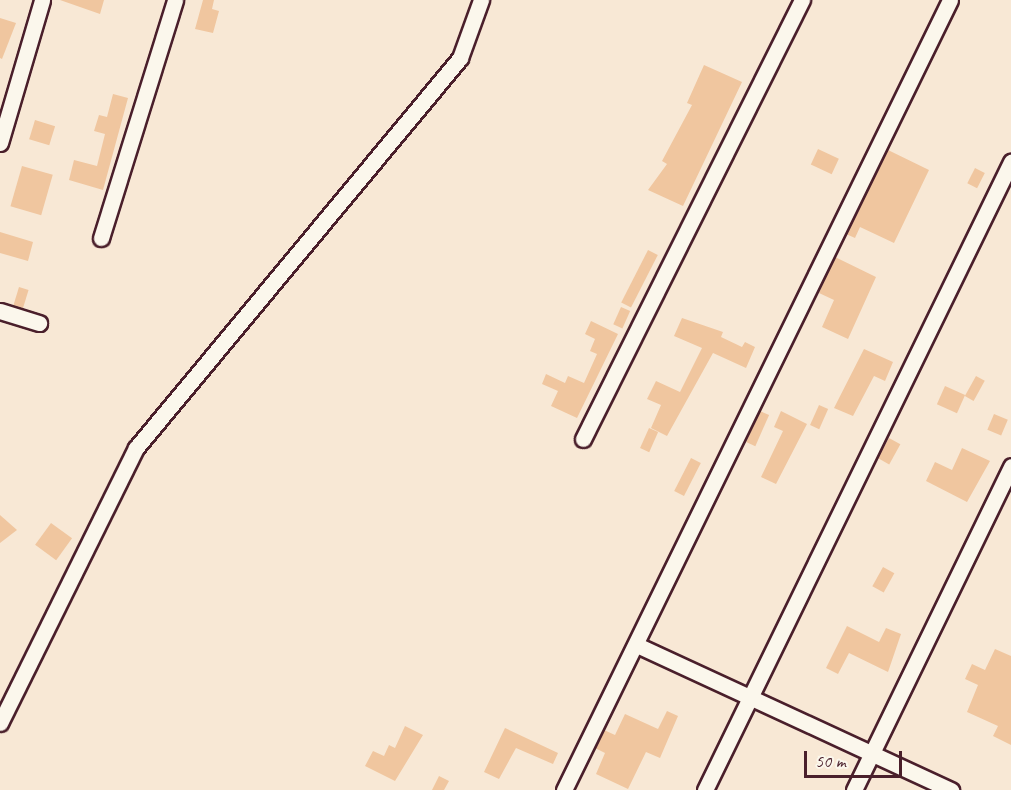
<!DOCTYPE html>
<style>
body{margin:0}
#map{position:relative;width:1011px;height:790px;overflow:hidden;background:#f8e8d5;font-family:Caveat,sans-serif}
div>[style]{position:absolute}
[style*='--x']{left:calc(var(--x)*1px);top:calc(var(--y)*1px);width:calc(var(--w)*1px);rotate:calc(var(--a)*1deg)}
.building>*{inset:0;background:#f0c69f;transform-origin:0 0}
.roads{filter:drop-shadow(2px 0 #4a1f2b) drop-shadow(-2px 0 #4a1f2b) drop-shadow(0 2px #4a1f2b) drop-shadow(0 -2px #4a1f2b)}
.minor>*{height:15px;margin:-7.5px;padding:0 7.5px;transform-origin:7.5px;border-radius:7.5px;background:#fbf7ec}
span{translate:-50% -50%;white-space:nowrap;text-align:center;line-height:1.15;-webkit-text-stroke:5px #fbf7ec;paint-order:stroke}
.scale{position:absolute;left:804px;top:751px;width:98px;height:27px;box-sizing:border-box;border:3px solid #4a1f2b;border-top:0;padding-left:8px;font-size:18px;line-height:21px;white-space:nowrap;color:#4a1f2b;-webkit-text-stroke:4px #fbf7ec;paint-order:stroke}
</style>
<div id="map">
<div class="building">
<div style="clip-path:polygon(60px 0,104px 0,100px 14px)"></div>
<div style="clip-path:polygon(203px 0,214px 0,212px 9px,219px 11px,213px 33px,195px 29px)"></div>
<div style="clip-path:polygon(0 18px,16px 23px,2px 59px,0 58px)"></div>
<div style="clip-path:polygon(704px 65px,742px 82px,683px 206px,648px 190px,667px 164px,662px 161px,692px 105px,687px 103px)"></div>
<div style="clip-path:polygon(113px 94px,128px 98px,103px 190px,69px 180px,74px 160px,97px 166px,105px 134px,94px 131px,99px 115px,107px 117px)"></div>
<div style="left:35px;top:120px;width:21px;height:20px;rotate:17deg"></div>
<div style="left:818px;top:149px;width:23px;height:17px;rotate:25deg"></div>
<div style="clip-path:polygon(888px 150px,929px 170px,894px 243px,860px 227px,855px 238px,846px 234px)"></div>
<div style="left:22px;top:166px;width:32px;height:42px;rotate:16deg"></div>
<div style="left:975px;top:168px;width:11px;height:17px;rotate:27deg"></div>
<div style="clip-path:polygon(0 232px,33px 242px,28px 261px,0 253px)"></div>
<div style="left:648px;top:250px;width:11px;height:59px;rotate:27deg"></div>
<div style="clip-path:polygon(835px 257px,876px 277px,848px 339px,822px 327px,834px 300px,819px 293px)"></div>
<div style="left:19px;top:287px;width:10px;height:19px;rotate:17deg"></div>
<div style="left:621px;top:307px;width:10px;height:19px;rotate:24deg"></div>
<div style="clip-path:polygon(682px 318px,723px 332px,721px 337px,742px 347px,745px 342px,755px 347px,746px 368px,713px 353px,667px 436px,651px 428px,661px 405px,647px 399px,656px 381px,680px 392px,702px 348px,674px 336px)"></div>
<div style="clip-path:polygon(591px 321px,618px 334px,577px 418px,551px 406px,558px 391px,542px 384px,546px 374px,565px 383px,568px 376px,584px 383px,597px 354px,590px 351px,595px 339px,585px 334px)"></div>
<div style="clip-path:polygon(864px 349px,893px 362px,885px 381px,874px 376px,853px 416px,834px 408px)"></div>
<div style="left:976px;top:376px;width:10px;height:23px;rotate:29deg"></div>
<div style="left:945px;top:386px;width:22px;height:20px;rotate:24deg"></div>
<div style="left:819px;top:405px;width:10px;height:22px;rotate:24deg"></div>
<div style="left:760px;top:411px;width:10px;height:34px;rotate:24deg"></div>
<div style="clip-path:polygon(781px 411px,807px 424px,776px 484px,761px 477px,783px 431px,774px 427px)"></div>
<div style="left:994px;top:414px;width:15px;height:17px;rotate:23deg"></div>
<div style="left:649px;top:428px;width:10px;height:22px;rotate:24deg"></div>
<div style="left:889px;top:438px;width:13px;height:23px;rotate:29deg"></div>
<div style="clip-path:polygon(962px 448px,990px 461px,967px 502px,926px 481px,935px 462px,952px 470px)"></div>
<div style="left:691px;top:458px;width:11px;height:37px;rotate:27deg"></div>
<div style="clip-path:polygon(0 515px,17px 530px,0 543px)"></div>
<div style="left:51px;top:523px;width:26px;height:27px;rotate:36deg"></div>
<div style="left:883px;top:567px;width:13px;height:22px;rotate:29deg"></div>
<div style="clip-path:polygon(847px 626px,879px 642px,886px 628px,901px 634px,888px 672px,849px 653px,838px 674px,826px 668px)"></div>
<div style="clip-path:polygon(995px 649px,1011px 656px,1011px 745px,993px 736px,998px 726px,967px 712px,978px 685px,965px 679px,972px 664px,985px 670px)"></div>
<div style="clip-path:polygon(667px 711px,678px 716px,660px 758px,646px 752px,628px 789px,596px 774px,605px 753px,595px 748px,604px 730px,615px 735px,625px 714px,658px 729px)"></div>
<div style="clip-path:polygon(405px 726px,423px 735px,395px 781px,365px 766px,373px 751px,384px 756px,389px 745px,395px 748px)"></div>
<div style="clip-path:polygon(505px 728px,558px 753px,553px 764px,516px 748px,499px 779px,484px 772px)"></div>
<div style="clip-path:polygon(439px 776px,449px 781px,444px 790px,432px 790px)"></div>
</div>
<div class="roads">
<div class="minor">
<div style="--x:0;--y:143;--w:149;--a:-73.6"></div>
<div style="--x:101;--y:238;--w:249;--a:-72.7"></div>
<div style="--x:0;--y:311;--w:41;--a:17.1"></div>
<div style="--x:583;--y:439;--w:491;--a:-63.5"></div>
<div style="--x:639;--y:646;--w:344;--a:24.8"></div>
<div style="--x:0;--y:723;--w:307;--a:-63.7"></div>
<div style="--x:136;--y:448;--w:507;--a:-50.28"></div>
<div style="--x:460;--y:58;--w:62;--a:-70.1"></div>
<div style="--x:564;--y:790;--w:879;--a:-63.96"></div>
<div style="--x:705;--y:790;--w:699;--a:-64.02"></div>
<div style="--x:854;--y:790;--w:360;--a:-64.1"></div>
</div>
</div>
<div class="scale">50 m</div>
</div>
